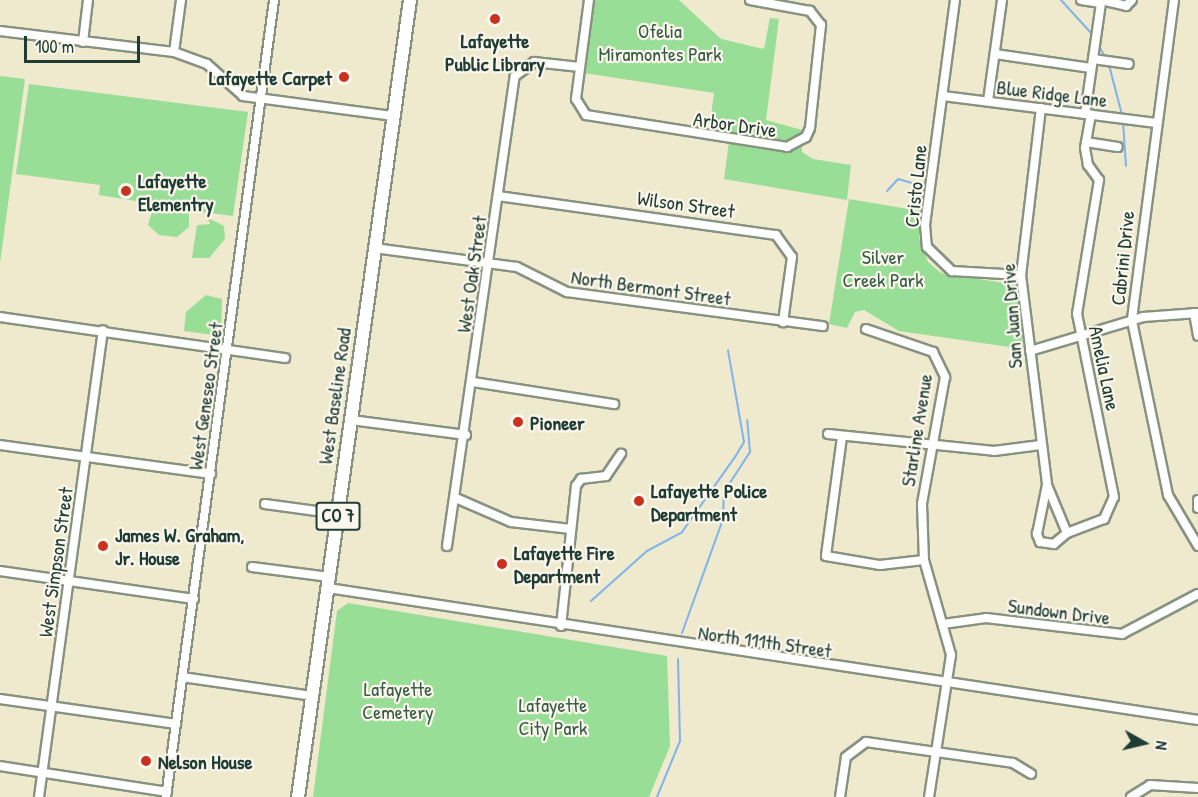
<!DOCTYPE html>
<style>
body{margin:0}
#map{position:relative;width:1198px;height:797px;overflow:hidden;background:#efe9ce;font-family:"Patrick Hand",sans-serif}
div>[style]{position:absolute}
[style*='--x']{left:calc(var(--x)*1px);top:calc(var(--y)*1px);width:calc(var(--w)*1px);rotate:calc(var(--a)*1deg)}
.green>*{inset:0;background:#99de97}
.stream>*{height:2px;margin:-1px;padding:0 1px;transform-origin:1px;border-radius:1px;background:#7fb3ec}
.roads{filter:drop-shadow(2px 0 #879381) drop-shadow(-2px 0 #879381) drop-shadow(0 2px #879381) drop-shadow(0 -2px #879381)}
.minor>*{height:8px;margin:-4px;padding:0 4px;transform-origin:4px;border-radius:4px;background:#fff}
.primary>*{height:12px;margin:-6px;padding:0 6px;transform-origin:6px;border-radius:6px;background:#fff}
.dots>*{width:16px;height:16px;translate:-50% -50%;box-sizing:border-box;border:3px solid #fbf7ec;border-radius:50%}
span{translate:-50% -50%;white-space:nowrap;text-align:center;line-height:1.15;-webkit-text-stroke:4.5px #fbf7ec;paint-order:stroke}
.shield-label span{padding:2px 4px;background:#fbf7ec;border:2px solid;border-radius:4px;-webkit-text-stroke-width:0}
.shield-label{font-size:18px;color:#1f3d34;font-weight:700}
.park-label{font-size:20px;color:#375d48}
.poi-label{font-size:20px;color:#1f3d34;font-weight:700}
.right{translate:-100% -50%;text-align:right}
.left{translate:0 -50%;text-align:left}
.street-label{font-size:20px;color:#1f3d34}
.north{position:absolute;left:1114px;top:713px;width:60px;height:60px;-webkit-text-stroke:4px #fbf7ec;paint-order:stroke;rotate:98deg;font-size:16px;font-weight:700;line-height:24px;text-align:center;color:#1f3d34}
.north::after{content:'';display:block;margin:auto;width:21px;height:27px;background:#1f3d34;clip-path:polygon(50% 0,100% 100%,50% 72%,0 100%)}
.scale{position:absolute;left:24px;top:36px;width:116px;height:27px;box-sizing:border-box;border:3px solid #1f3d34;border-top:0;padding-left:8px;font-size:18px;line-height:21px;white-space:nowrap;color:#1f3d34;-webkit-text-stroke:4px #fbf7ec;paint-order:stroke}
</style>
<div id="map">
<div class="green">
<div style="clip-path:polygon(594px 0,679px 0,721px 39px,764px 49px,770px 18px,779px 19px,766px 120px,802px 130px,802px 152px,813px 159px,851px 165px,847px 200px,724px 179px,730px 134px,709px 131px,714px 93px,584px 73px)"></div>
<div style="clip-path:polygon(0 76px,25px 79px,0 263px)"></div>
<div style="clip-path:polygon(29px 84px,248px 112px,233px 216px,189px 210px,189px 227px,177px 237px,159px 235px,148px 225px,154px 206px,185px 209px,99px 195px,100px 185px,16px 174px)"></div>
<div style="clip-path:polygon(849px 199px,920px 211px,919px 237px,928px 262px,941px 273px,1017px 285px,1023px 349px,899px 331px,864px 310px,855px 312px,847px 328px,829px 324px)"></div>
<div style="clip-path:polygon(208px 218px,224px 226px,225px 239px,209px 258px,192px 258px,197px 225px,210px 224px)"></div>
<div style="clip-path:polygon(206px 295px,222px 299px,221px 336px,184px 331px,186px 312px)"></div>
<div style="clip-path:polygon(348px 603px,667px 656px,670px 746px,649px 797px,313px 797px,337px 611px)"></div>
</div>
<div class="stream">
<div style="--x:1061;--y:0;--w:45;--a:47.7"></div>
<div style="--x:1100;--y:48;--w:8;--a:60"></div>
<div style="--x:1109;--y:65;--w:52;--a:75.4"></div>
<div style="--x:1123;--y:122;--w:44;--a:86.1"></div>
<div style="--x:887;--y:191;--w:16;--a:-47"></div>
<div style="--x:898;--y:179;--w:19;--a:16"></div>
<div style="--x:591;--y:601;--w:75;--a:-41.8"></div>
<div style="--x:647;--y:551;--w:40;--a:-28"></div>
<div style="--x:682;--y:532;--w:92;--a:-54.8"></div>
<div style="--x:735;--y:457;--w:17;--a:-59"></div>
<div style="--x:744;--y:442;--w:93;--a:-99.9"></div>
<div style="--x:682;--y:633;--w:121;--a:-70.2"></div>
<div style="--x:723;--y:519;--w:27;--a:-88"></div>
<div style="--x:724;--y:492;--w:48;--a:-57"></div>
<div style="--x:750;--y:452;--w:32;--a:-95"></div>
<div style="--x:657;--y:797;--w:61;--a:-67.7"></div>
<div style="--x:680;--y:741;--w:82;--a:-91.4"></div>
</div>
<div class="roads">
<div class="minor">
<div style="--x:589;--y:0;--w:100;--a:97.5"></div>
<div style="--x:576;--y:99;--w:19;--a:58"></div>
<div style="--x:586;--y:115;--w:204;--a:9"></div>
<div style="--x:787;--y:147;--w:21;--a:-28"></div>
<div style="--x:806;--y:137;--w:10;--a:-66"></div>
<div style="--x:810;--y:128;--w:104;--a:-83.9"></div>
<div style="--x:821;--y:25;--w:18;--a:-128"></div>
<div style="--x:810;--y:11;--w:61;--a:-169.6"></div>
<div style="--x:955;--y:0;--w:227;--a:97.6"></div>
<div style="--x:925;--y:225;--w:22;--a:85"></div>
<div style="--x:927;--y:247;--w:35;--a:44"></div>
<div style="--x:952;--y:271;--w:69;--a:3.3"></div>
<div style="--x:1081;--y:0;--w:20;--a:9"></div>
<div style="--x:1101;--y:3;--w:112;--a:98.2"></div>
<div style="--x:1101;--y:0;--w:26;--a:13"></div>
<div style="--x:1126;--y:6;--w:8;--a:-45"></div>
<div style="--x:1174;--y:0;--w:324;--a:97.5"></div>
<div style="--x:1132;--y:321;--w:178;--a:78.3"></div>
<div style="--x:1168;--y:495;--w:59;--a:59.5"></div>
<div style="--x:0;--y:31;--w:175;--a:6.9"></div>
<div style="--x:174;--y:52;--w:35;--a:20"></div>
<div style="--x:207;--y:64;--w:48;--a:41.6"></div>
<div style="--x:243;--y:96;--w:150;--a:7.6"></div>
<div style="--x:83;--y:42;--w:42;--a:-83.2"></div>
<div style="--x:174;--y:52;--w:52;--a:-82.3"></div>
<div style="--x:995;--y:54;--w:97;--a:8.3"></div>
<div style="--x:1093;--y:59;--w:36;--a:8"></div>
<div style="--x:943;--y:96;--w:215;--a:7.2"></div>
<div style="--x:988;--y:101;--w:102;--a:-82.1"></div>
<div style="--x:1041;--y:108;--w:168;--a:96.8"></div>
<div style="--x:1021;--y:275;--w:212;--a:82.9"></div>
<div style="--x:1047;--y:485;--w:52;--a:67.4"></div>
<div style="--x:1067;--y:533;--w:17;--a:140"></div>
<div style="--x:1054;--y:544;--w:14;--a:-172"></div>
<div style="--x:1040;--y:542;--w:9;--a:-111"></div>
<div style="--x:1037;--y:534;--w:50;--a:-78.5"></div>
<div style="--x:1086;--y:142;--w:32;--a:9"></div>
<div style="--x:498;--y:196;--w:281;--a:8"></div>
<div style="--x:776;--y:235;--w:27;--a:54"></div>
<div style="--x:792;--y:257;--w:66;--a:97.9"></div>
<div style="--x:374;--y:248;--w:144;--a:7.6"></div>
<div style="--x:517;--y:267;--w:56;--a:26.6"></div>
<div style="--x:567;--y:292;--w:258;--a:7.6"></div>
<div style="--x:1194;--y:313;--w:23;--a:80"></div>
<div style="--x:0;--y:317;--w:288;--a:8.2"></div>
<div style="--x:866;--y:329;--w:71;--a:18.9"></div>
<div style="--x:933;--y:352;--w:28;--a:64"></div>
<div style="--x:945;--y:377;--w:129;--a:100.3"></div>
<div style="--x:922;--y:504;--w:56;--a:88"></div>
<div style="--x:924;--y:560;--w:99;--a:74.1"></div>
<div style="--x:951;--y:655;--w:144;--a:98.8"></div>
<div style="--x:1030;--y:351;--w:118;--a:-16.7"></div>
<div style="--x:1143;--y:317;--w:55;--a:-4.2"></div>
<div style="--x:473;--y:382;--w:143;--a:8.9"></div>
<div style="--x:351;--y:420;--w:116;--a:7.4"></div>
<div style="--x:828;--y:434;--w:167;--a:5.8"></div>
<div style="--x:994;--y:451;--w:47;--a:-7.3"></div>
<div style="--x:842;--y:437;--w:120;--a:97.7"></div>
<div style="--x:826;--y:556;--w:55;--a:9.5"></div>
<div style="--x:880;--y:565;--w:44;--a:-6.5"></div>
<div style="--x:0;--y:445;--w:213;--a:7.8"></div>
<div style="--x:458;--y:499;--w:58;--a:23.5"></div>
<div style="--x:511;--y:522;--w:60;--a:6.7"></div>
<div style="--x:1198;--y:500;--w:8;--a:90"></div>
<div style="--x:265;--y:504;--w:74;--a:7.8"></div>
<div style="--x:1067;--y:533;--w:40;--a:-21"></div>
<div style="--x:1104;--y:519;--w:24;--a:-66"></div>
<div style="--x:1114;--y:497;--w:187;--a:-101.4"></div>
<div style="--x:1077;--y:314;--w:136;--a:-80.7"></div>
<div style="--x:1099;--y:180;--w:19;--a:-126"></div>
<div style="--x:1088;--y:165;--w:17;--a:-100"></div>
<div style="--x:1085;--y:148;--w:34;--a:-80"></div>
<div style="--x:447;--y:546;--w:475;--a:-81.8"></div>
<div style="--x:515;--y:76;--w:24;--a:-36"></div>
<div style="--x:534;--y:62;--w:46;--a:6.2"></div>
<div style="--x:252;--y:567;--w:78;--a:7.4"></div>
<div style="--x:0;--y:571;--w:196;--a:8.2"></div>
<div style="--x:328;--y:588;--w:880;--a:8.63"></div>
<div style="--x:943;--y:624;--w:43;--a:-7.9"></div>
<div style="--x:986;--y:618;--w:137;--a:6.7"></div>
<div style="--x:1122;--y:634;--w:86;--a:-27.8"></div>
<div style="--x:561;--y:626;--w:141;--a:-83.9"></div>
<div style="--x:576;--y:486;--w:9;--a:-54"></div>
<div style="--x:581;--y:479;--w:25;--a:-7"></div>
<div style="--x:606;--y:476;--w:27;--a:-56"></div>
<div style="--x:182;--y:677;--w:131;--a:8.3"></div>
<div style="--x:0;--y:699;--w:178;--a:8.1"></div>
<div style="--x:0;--y:766;--w:169;--a:8.8"></div>
<div style="--x:39;--y:797;--w:471;--a:-82.2"></div>
<div style="--x:166;--y:797;--w:804;--a:-82.28"></div>
<div style="--x:840;--y:797;--w:40;--a:-81.5"></div>
<div style="--x:846;--y:757;--w:25;--a:-37"></div>
<div style="--x:866;--y:742;--w:148;--a:8.1"></div>
<div style="--x:1013;--y:763;--w:21;--a:31"></div>
<div style="--x:1131;--y:797;--w:22;--a:-32"></div>
<div style="--x:1150;--y:785;--w:48;--a:3.6"></div>
</div>
<div class="primary">
<div style="--x:298;--y:797;--w:805;--a:-82"></div>
</div>
</div>
<div class="dots">
<div style="left:495px;top:19px;background:#c8321e"></div>
<div style="left:344px;top:77px;background:#c8321e"></div>
<div style="left:126px;top:191px;background:#c8321e"></div>
<div style="left:518px;top:422px;background:#c8321e"></div>
<div style="left:639px;top:501px;background:#c8321e"></div>
<div style="left:103px;top:546px;background:#c8321e"></div>
<div style="left:502px;top:564px;background:#c8321e"></div>
<div style="left:146px;top:761px;background:#c8321e"></div>
</div>
<div class="shield-label">
<span style="left:338px;top:516px">CO 7</span>
</div>
<div class="park-label">
<span style="left:660px;top:42px">Ofelia<br>Miramontes Park</span>
<span style="left:883px;top:268px">Silver<br>Creek Park</span>
<span style="left:398px;top:700px">Lafayette<br>Cemetery</span>
<span style="left:553px;top:716px">Lafayette<br>City Park</span>
</div>
<div class="poi-label">
<span style="left:495px;top:52px">Lafayette<br>Public Library</span>
<span class="right" style="left:332px;top:77px">Lafayette Carpet</span>
<span class="left" style="left:138px;top:192px">Lafayette<br>Elementry</span>
<span class="left" style="left:530px;top:422px">Pioneer</span>
<span class="left" style="left:651px;top:502px">Lafayette Police<br>Department</span>
<span class="left" style="left:115px;top:546px">James W. Graham,<br>Jr. House</span>
<span class="left" style="left:514px;top:564px">Lafayette Fire<br>Department</span>
<span class="left" style="left:158px;top:761px">Nelson House</span>
</div>
<div class="street-label">
<span style="left:1052px;top:93px;rotate:7deg">Blue Ridge Lane</span>
<span style="left:735px;top:124px;rotate:8deg">Arbor Drive</span>
<span style="left:915px;top:186px;rotate:-84deg">Cristo Lane</span>
<span style="left:686px;top:204px;rotate:8deg">Wilson Street</span>
<span style="left:1122px;top:258px;rotate:-84deg">Cabrini Drive</span>
<span style="left:471px;top:274px;rotate:-82deg">West Oak Street</span>
<span style="left:651px;top:287px;rotate:8deg">North Bermont Street</span>
<span style="left:1011px;top:316px;rotate:-94deg">San Juan Drive</span>
<span style="left:1105px;top:368px;rotate:78deg">Amelia Lane</span>
<span style="left:205px;top:396px;rotate:-82deg">West Geneseo Street</span>
<span style="left:334px;top:396px;rotate:-82deg">West Baseline Road</span>
<span style="left:916px;top:430px;rotate:-81deg">Starline Avenue</span>
<span style="left:55px;top:562px;rotate:-82deg">West Simpson Street</span>
<span style="left:1059px;top:611px;rotate:7deg">Sundown Drive</span>
<span style="left:765px;top:641px;rotate:8deg">North 111th Street</span>
</div>
<div class="north">N</div>
<div class="scale">100 m</div>
</div>
